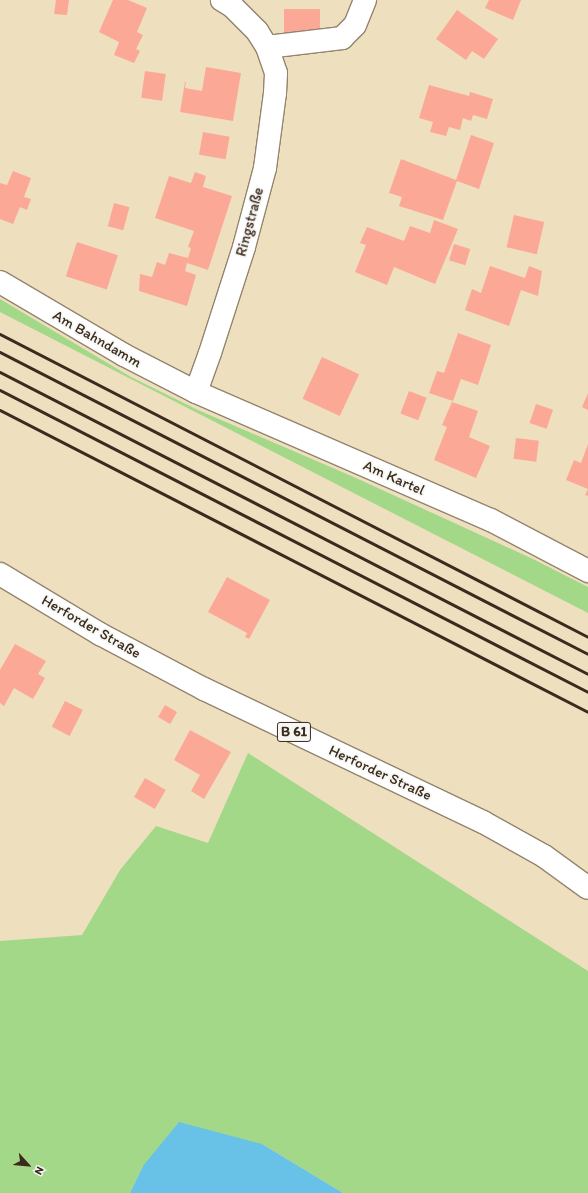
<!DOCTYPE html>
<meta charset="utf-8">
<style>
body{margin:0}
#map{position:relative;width:588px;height:1193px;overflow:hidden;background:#eedfbf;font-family:Itim,sans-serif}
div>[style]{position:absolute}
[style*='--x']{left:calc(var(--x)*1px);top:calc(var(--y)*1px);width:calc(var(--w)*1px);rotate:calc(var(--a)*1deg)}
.green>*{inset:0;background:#a3d889}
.water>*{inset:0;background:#68c1e6}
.building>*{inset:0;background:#fca897;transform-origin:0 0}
.roads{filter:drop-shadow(1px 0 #94846e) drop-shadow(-1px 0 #94846e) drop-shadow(0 1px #94846e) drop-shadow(0 -1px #94846e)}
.street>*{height:22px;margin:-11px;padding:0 11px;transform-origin:11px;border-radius:11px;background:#fff}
.primary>*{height:22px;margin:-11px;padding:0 11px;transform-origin:11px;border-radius:11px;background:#fff}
.rail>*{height:3px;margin:-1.5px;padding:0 1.5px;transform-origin:1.5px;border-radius:1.5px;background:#3b2a1e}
span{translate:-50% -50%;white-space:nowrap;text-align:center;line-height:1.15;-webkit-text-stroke:3.5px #f6f6f2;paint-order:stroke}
.shield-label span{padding:1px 3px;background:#f6f6f2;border:1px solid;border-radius:3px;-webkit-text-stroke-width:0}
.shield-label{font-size:14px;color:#3b2a1e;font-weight:700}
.street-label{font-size:15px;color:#3b2a1e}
.north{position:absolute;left:8px;top:1145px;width:40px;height:40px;-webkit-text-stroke:3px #f6f6f2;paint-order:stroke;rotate:117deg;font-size:11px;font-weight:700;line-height:16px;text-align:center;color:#3b2a1e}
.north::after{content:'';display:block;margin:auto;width:14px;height:18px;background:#3b2a1e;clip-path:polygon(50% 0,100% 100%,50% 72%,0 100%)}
</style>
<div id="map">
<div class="green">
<div style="clip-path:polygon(0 299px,131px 377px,198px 410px,356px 478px,533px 559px,588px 587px,588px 613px,0 312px)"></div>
<div style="clip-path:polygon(248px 753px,588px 971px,588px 1193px,343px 1193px,262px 1144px,143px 1166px,130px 1193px,0 1193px,0 941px,82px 935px,120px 870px,156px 826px,208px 843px)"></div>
</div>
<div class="water">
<div style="clip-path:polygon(179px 1122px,262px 1144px,343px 1193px,130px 1193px,143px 1166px)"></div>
</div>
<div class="building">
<div style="clip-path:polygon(56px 0,69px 0,67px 15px,54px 14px)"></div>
<div style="clip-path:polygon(113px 0,128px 0,147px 8px,137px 32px,143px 35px,136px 49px,140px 51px,134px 63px,114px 55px,119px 42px,99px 32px)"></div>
<div style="clip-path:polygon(489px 0,521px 0,513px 20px,485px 8px)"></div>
<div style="left:284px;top:9px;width:36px;height:24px"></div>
<div style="clip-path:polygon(457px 10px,498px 39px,484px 59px,472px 51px,466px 60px,436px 39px)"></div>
<div style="clip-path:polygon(206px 67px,241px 73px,233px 121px,180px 112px,185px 82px,186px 82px,185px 88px,202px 91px)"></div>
<div style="left:145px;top:71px;width:21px;height:27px;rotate:8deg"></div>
<div style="clip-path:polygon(429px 85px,469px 96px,470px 92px,493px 99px,487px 119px,473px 115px,471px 121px,463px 118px,460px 130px,449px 127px,446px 136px,430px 132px,433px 122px,419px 118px)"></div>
<div style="left:203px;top:132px;width:27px;height:23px;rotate:10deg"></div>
<div style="clip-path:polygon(471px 135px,494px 143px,479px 189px,457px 181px,443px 220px,399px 206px,402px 197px,389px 193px,401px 159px,456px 180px)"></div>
<div style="clip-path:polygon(13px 171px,31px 178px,24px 197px,31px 199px,27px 210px,20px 207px,13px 224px,0 219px,0 183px,7px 185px)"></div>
<div style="clip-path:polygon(195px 172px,206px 176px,203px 187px,232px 196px,208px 270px,187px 263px,185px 271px,196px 275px,187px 306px,139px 291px,140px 274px,152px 277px,157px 262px,165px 265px,169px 253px,188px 258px,191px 248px,188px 247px,194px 231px,155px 218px,169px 176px,191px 183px)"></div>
<div style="left:114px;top:203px;width:16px;height:24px;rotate:15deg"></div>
<div style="left:514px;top:215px;width:31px;height:33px;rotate:13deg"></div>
<div style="clip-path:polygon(434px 220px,458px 229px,435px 284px,394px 267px,387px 285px,355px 272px,366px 245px,360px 243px,367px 227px,404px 241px,410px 226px,430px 233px)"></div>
<div style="left:77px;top:242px;width:43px;height:36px;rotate:18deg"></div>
<div style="left:454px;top:244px;width:17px;height:17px;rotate:17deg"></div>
<div style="clip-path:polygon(490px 266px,525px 278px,529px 266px,542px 271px,538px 296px,521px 290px,509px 326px,465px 310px,472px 289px,481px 293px)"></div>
<div style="clip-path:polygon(458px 333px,491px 345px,478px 385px,461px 379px,453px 401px,429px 393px,437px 371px,444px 373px)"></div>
<div style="left:322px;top:357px;width:41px;height:46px;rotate:25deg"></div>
<div style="left:409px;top:391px;width:19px;height:24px;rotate:21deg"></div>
<div style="clip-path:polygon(588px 393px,588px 410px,582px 407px)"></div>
<div style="clip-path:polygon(452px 402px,478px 411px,469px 437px,490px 446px,476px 478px,434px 460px,447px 427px,442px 425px)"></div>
<div style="left:536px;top:404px;width:18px;height:20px;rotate:19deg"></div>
<div style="left:516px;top:438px;width:23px;height:21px;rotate:7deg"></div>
<div style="clip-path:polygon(588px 444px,588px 496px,585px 495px,588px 489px,566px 480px,574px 460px,581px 463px)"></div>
<div style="clip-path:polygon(227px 577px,270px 600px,249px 639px,245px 637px,247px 633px,208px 612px)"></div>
<div style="clip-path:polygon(15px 644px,46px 661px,38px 674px,45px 678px,33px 699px,14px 688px,4px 706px,0 703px,0 670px)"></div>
<div style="left:65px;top:701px;width:20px;height:29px;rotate:27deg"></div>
<div style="left:165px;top:705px;width:14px;height:14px;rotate:30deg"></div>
<div style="clip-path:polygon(190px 730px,231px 752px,204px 799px,191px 791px,200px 775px,174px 760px)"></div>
<div style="left:145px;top:778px;width:24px;height:22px;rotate:30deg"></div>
</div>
<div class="roads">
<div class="street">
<div style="--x:267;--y:47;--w:76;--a:-6.8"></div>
<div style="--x:342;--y:38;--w:18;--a:-45"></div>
<div style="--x:355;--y:25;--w:27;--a:-68"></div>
<div style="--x:0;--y:282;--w:144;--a:30.5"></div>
<div style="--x:124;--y:355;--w:81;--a:27.2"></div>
<div style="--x:196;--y:392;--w:322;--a:23.5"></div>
<div style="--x:491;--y:520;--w:110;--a:27.7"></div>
<div style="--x:196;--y:392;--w:41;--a:-70.3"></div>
<div style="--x:210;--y:353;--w:111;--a:-72.2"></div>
<div style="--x:244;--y:247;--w:82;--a:-75.1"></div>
<div style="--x:265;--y:168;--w:76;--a:-82.4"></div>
<div style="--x:275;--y:93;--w:20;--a:-87"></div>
<div style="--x:276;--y:73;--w:28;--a:-109"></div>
<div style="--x:267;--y:47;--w:19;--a:-122"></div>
<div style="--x:257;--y:31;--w:35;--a:-135"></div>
<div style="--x:232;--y:6;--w:12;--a:-149"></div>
</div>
<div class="primary">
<div style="--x:0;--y:574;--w:117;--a:31"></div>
<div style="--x:100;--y:634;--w:118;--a:27.9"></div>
<div style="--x:204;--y:689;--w:309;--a:25.5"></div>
<div style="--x:483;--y:822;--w:70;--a:29.1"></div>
<div style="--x:544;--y:856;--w:54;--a:36"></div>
</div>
</div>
<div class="rail">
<div style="--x:0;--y:334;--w:661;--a:27.26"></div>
<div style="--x:0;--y:352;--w:661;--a:27.19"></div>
<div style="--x:0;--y:372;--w:661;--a:27.19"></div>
<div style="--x:0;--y:390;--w:661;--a:27.19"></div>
<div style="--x:0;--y:410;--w:661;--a:27.19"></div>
</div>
<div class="shield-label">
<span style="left:294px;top:732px">B 61</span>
</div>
<div class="street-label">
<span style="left:250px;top:222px;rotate:-75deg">Ringstraße</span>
<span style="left:97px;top:339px;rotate:30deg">Am Bahndamm</span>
<span style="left:394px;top:478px;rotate:24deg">Am Kartel</span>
<span style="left:91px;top:627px;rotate:30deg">Herforder Straße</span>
<span style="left:380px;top:773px;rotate:25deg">Herforder Straße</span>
</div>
<div class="north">N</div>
</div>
